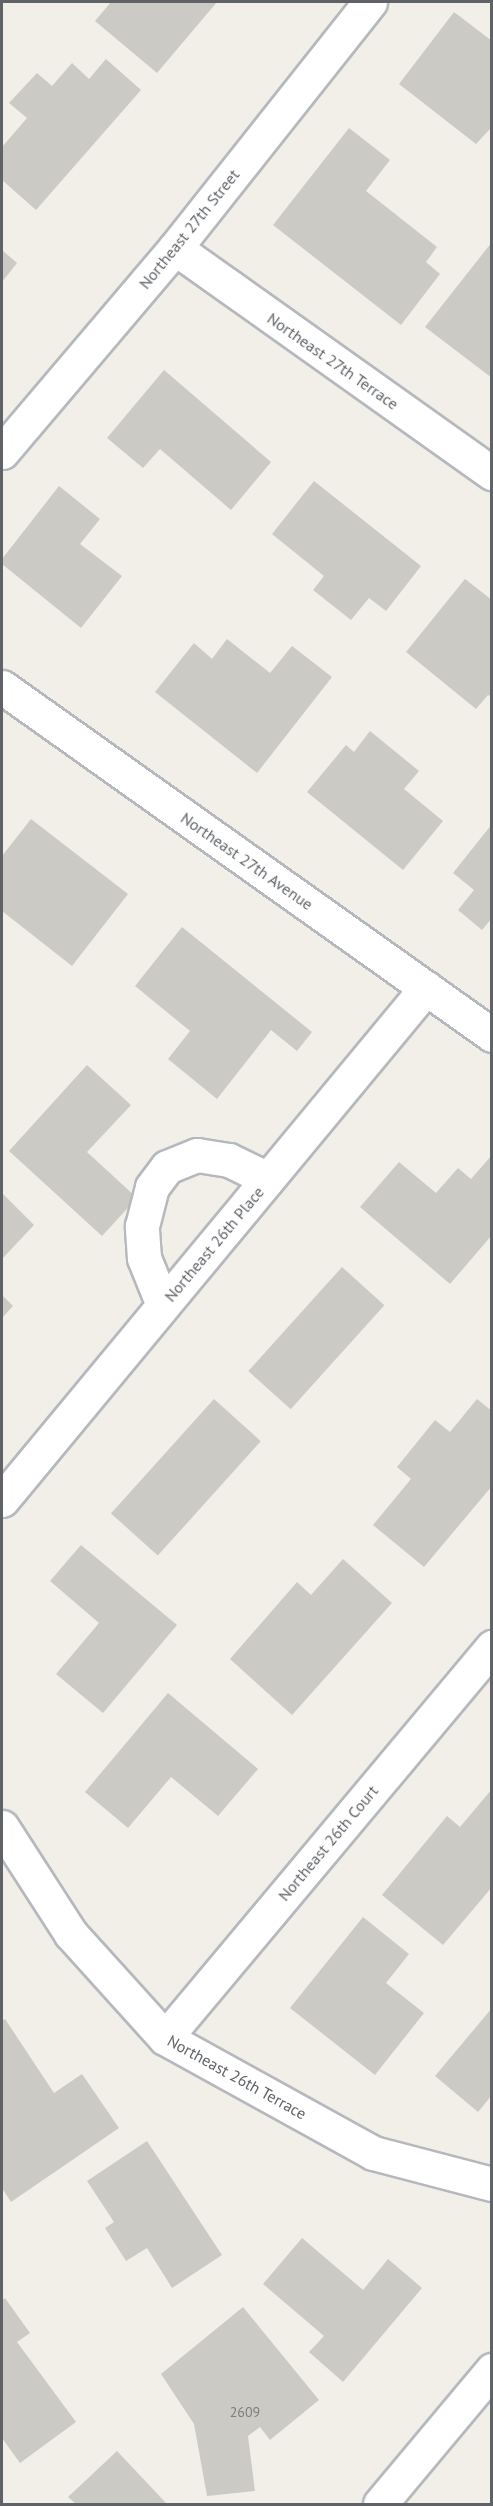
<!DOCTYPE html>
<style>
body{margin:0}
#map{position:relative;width:493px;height:2506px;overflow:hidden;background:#f1efe8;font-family:"PT Sans",sans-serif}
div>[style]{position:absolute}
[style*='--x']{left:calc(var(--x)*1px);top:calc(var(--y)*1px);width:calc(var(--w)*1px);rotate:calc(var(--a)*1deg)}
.building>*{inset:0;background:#cccac5;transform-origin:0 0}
.roads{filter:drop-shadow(2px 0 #b5b8bc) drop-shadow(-2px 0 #b5b8bc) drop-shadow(0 2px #b5b8bc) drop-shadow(0 -2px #b5b8bc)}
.minor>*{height:33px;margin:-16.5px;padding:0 16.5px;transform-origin:16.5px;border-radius:16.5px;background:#fff}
span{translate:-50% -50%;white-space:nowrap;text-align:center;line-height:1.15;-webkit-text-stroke:4.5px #fff;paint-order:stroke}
.number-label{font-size:14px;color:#7a7d7f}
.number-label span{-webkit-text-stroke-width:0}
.street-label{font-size:16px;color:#5f6368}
.frame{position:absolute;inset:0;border:3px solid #5f6368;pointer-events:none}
</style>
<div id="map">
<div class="building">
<div style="clip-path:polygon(111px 2px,217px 2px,157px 73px,95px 21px)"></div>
<div style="clip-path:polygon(454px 12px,492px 41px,492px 127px,476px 144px,399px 84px)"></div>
<div style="clip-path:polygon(106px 59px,141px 90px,36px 210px,2px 180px,2px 147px,27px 118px,9px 103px,37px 73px,52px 86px,72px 63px,89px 79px)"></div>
<div style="clip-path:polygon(349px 128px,390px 160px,366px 191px,437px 247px,426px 262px,440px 274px,401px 325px,273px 225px)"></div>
<div style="clip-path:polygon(492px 242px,492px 378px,425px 327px)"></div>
<div style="clip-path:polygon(2px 250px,17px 263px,2px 282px)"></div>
<div style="clip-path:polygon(164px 370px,271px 462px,231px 510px,160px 449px,143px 468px,107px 438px)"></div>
<div style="clip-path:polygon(314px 481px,421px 566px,386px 611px,369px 598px,351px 620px,313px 590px,324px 576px,272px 534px)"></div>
<div style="clip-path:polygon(59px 486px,100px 519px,80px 544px,122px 576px,81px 628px,2px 564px,2px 559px)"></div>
<div style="clip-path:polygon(465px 579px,492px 600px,492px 697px,488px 695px,476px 709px,406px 652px)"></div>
<div style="clip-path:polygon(227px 639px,270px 673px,292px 646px,332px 677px,257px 773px,155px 692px,194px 643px,212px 659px)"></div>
<div style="clip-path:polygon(370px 731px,419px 771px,404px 789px,443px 821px,403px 870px,307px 792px,346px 745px,354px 752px)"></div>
<div style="clip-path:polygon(31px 819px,128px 894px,72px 966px,2px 911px,2px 856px)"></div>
<div style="clip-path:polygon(492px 824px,492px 918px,482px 930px,458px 910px,474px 890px,453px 873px)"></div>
<div style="clip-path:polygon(182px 927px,312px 1032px,297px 1051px,271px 1030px,217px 1099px,168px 1059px,190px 1031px,135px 986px)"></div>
<div style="clip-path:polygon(87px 1065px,131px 1105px,87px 1152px,137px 1198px,102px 1236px,9px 1151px)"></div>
<div style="clip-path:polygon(492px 1155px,492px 1235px,450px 1284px,360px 1207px,399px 1162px,436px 1193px,458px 1168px,471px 1179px)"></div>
<div style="clip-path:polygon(2px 1193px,34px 1225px,2px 1259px)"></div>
<div style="left:342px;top:1267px;width:57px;height:140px;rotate:42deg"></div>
<div style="clip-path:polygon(2px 1295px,13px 1306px,2px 1318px)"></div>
<div style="left:214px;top:1399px;width:63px;height:154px;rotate:42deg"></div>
<div style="clip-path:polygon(477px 1399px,492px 1411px,492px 1486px,424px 1567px,373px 1525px,411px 1479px,397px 1467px,435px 1420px,450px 1432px)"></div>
<div style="clip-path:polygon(81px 1545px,177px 1625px,103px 1713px,56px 1674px,99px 1623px,50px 1581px)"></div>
<div style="clip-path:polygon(343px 1559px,392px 1603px,292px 1715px,230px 1659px,297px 1582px,311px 1595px)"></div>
<div style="clip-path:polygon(168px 1693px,258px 1769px,218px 1816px,171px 1777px,128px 1828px,85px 1792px)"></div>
<div style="clip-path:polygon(492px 1789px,492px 1887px,443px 1945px,382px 1895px,447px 1816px,460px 1827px)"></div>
<div style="clip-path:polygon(363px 1917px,409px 1954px,386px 1983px,424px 2013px,375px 2075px,290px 2008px)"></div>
<div style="clip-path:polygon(492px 2008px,492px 2095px,478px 2112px,435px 2076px)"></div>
<div style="clip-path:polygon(5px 2019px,54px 2093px,82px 2074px,119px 2128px,11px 2202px,2px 2188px,2px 2021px)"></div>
<div style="clip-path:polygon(147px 2141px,222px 2255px,172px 2288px,147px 2248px,126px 2261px,105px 2228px,114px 2222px,87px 2181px)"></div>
<div style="clip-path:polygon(302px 2238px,363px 2290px,388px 2259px,422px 2288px,343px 2382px,309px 2352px,324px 2336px,263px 2284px)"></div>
<div style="clip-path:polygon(5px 2298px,30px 2333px,17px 2342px,76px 2422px,20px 2463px,2px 2438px,2px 2300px)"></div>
<div style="clip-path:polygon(243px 2307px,319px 2400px,270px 2440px,260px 2427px,248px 2436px,255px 2491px,207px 2496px,194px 2424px,161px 2374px)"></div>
<div style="clip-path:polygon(117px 2451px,167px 2504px,76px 2504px,68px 2497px)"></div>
</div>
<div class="roads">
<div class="minor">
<div style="--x:175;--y:248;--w:389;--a:35.4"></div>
<div style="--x:2;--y:452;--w:267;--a:-49.7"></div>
<div style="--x:175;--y:248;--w:314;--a:-51.6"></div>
<div style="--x:2;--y:687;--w:601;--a:35.38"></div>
<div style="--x:163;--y:1305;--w:51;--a:-112"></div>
<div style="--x:144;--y:1258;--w:32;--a:-94"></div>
<div style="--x:142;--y:1226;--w:40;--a:-75.6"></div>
<div style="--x:152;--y:1187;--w:25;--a:-53"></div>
<div style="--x:167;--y:1167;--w:32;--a:-22"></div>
<div style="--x:197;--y:1155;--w:32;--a:9"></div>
<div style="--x:229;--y:1160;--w:43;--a:26"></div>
<div style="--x:2;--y:1500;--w:665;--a:-50.37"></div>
<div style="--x:2;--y:1827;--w:127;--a:57.2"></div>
<div style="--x:71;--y:1934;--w:140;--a:47.9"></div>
<div style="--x:165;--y:2038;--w:238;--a:28.9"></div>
<div style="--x:373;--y:2153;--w:123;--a:14.6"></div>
<div style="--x:165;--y:2038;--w:510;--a:-50.09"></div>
<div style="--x:380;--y:2504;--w:175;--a:-50.1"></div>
</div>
</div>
<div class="number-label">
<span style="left:245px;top:2412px">2609</span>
</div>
<div class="street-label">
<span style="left:189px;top:229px;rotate:-51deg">Northeast 27th Street</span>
<span style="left:333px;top:361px;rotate:35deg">Northeast 27th Terrace</span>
<span style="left:247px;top:861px;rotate:35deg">Northeast 27th Avenue</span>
<span style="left:214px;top:1244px;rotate:-50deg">Northeast 26th Place</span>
<span style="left:328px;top:1843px;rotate:-50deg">Northeast 26th Court</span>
<span style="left:237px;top:2077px;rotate:29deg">Northeast 26th Terrace</span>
</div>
<div class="frame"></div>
</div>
